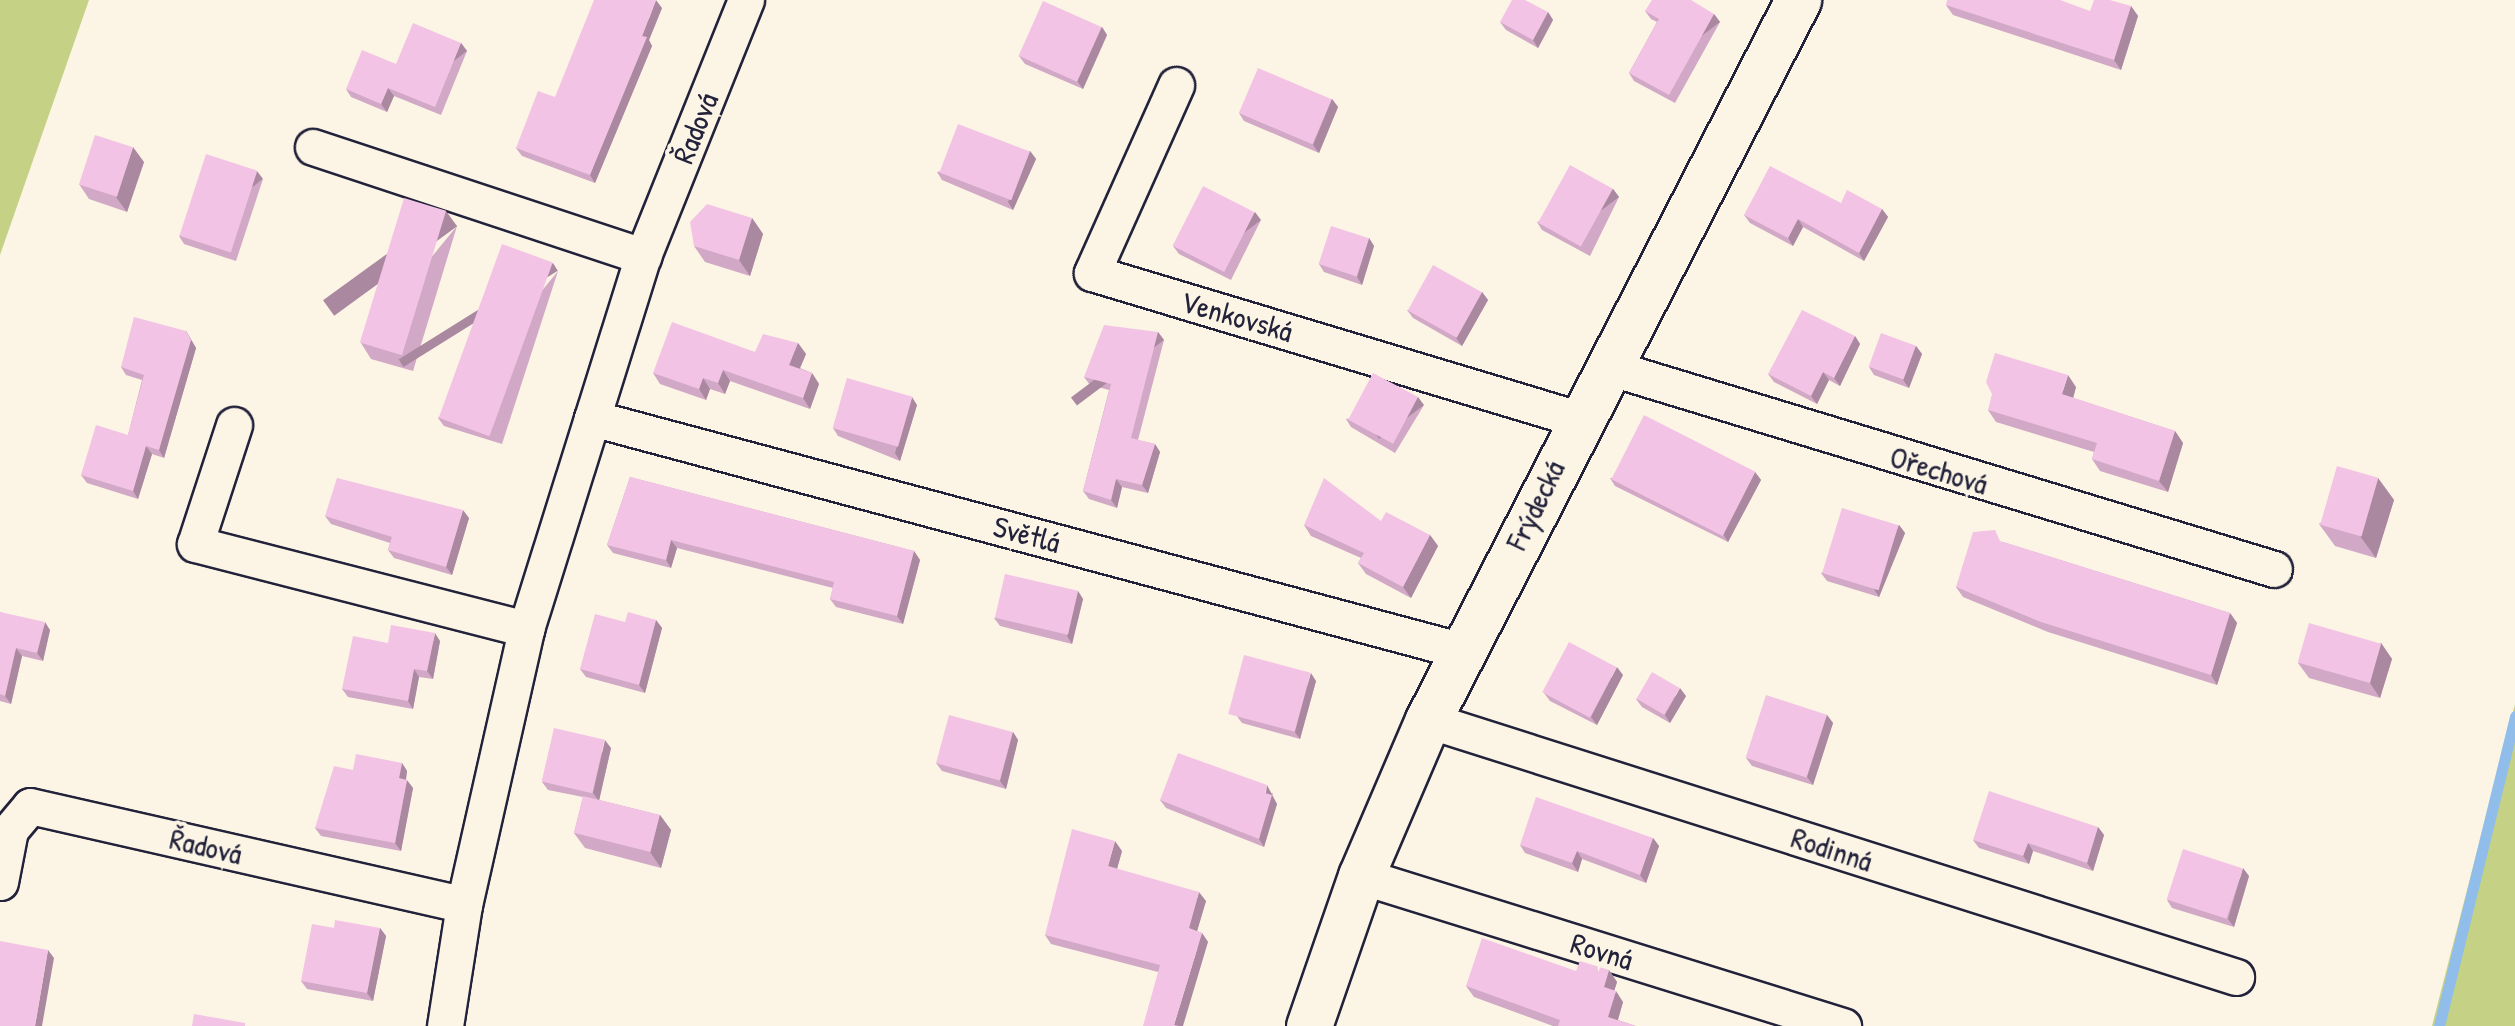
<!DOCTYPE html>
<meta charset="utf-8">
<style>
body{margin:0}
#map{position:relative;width:2515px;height:1026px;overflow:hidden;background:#fcf5e5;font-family:"Patrick Hand",sans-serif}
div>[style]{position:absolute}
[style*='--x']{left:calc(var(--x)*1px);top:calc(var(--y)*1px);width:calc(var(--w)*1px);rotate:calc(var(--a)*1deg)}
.green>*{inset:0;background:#c5d285}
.stream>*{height:11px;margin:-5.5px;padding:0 5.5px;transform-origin:5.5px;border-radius:5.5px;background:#90bde9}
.roads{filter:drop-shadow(2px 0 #22223b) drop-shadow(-2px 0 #22223b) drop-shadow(0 2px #22223b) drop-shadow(0 -2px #22223b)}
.minor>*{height:35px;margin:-17.5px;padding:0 17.5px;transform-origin:17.5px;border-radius:17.5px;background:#fcf5e5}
.major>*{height:45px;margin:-22.5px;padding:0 22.5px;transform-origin:22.5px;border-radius:22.5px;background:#fcf5e5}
.wall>*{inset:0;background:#d1a8c5}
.shaded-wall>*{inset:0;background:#aa88a0;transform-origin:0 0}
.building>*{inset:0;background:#f3c3e5;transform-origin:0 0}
span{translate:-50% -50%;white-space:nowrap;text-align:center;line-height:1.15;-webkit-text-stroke:8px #fcf5e5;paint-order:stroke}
.street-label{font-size:30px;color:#22223b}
</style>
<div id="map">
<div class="green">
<div style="clip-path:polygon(0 0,89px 0,0 255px)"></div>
<div style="clip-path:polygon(2515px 704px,2515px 1026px,2432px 1026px)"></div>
</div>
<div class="stream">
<div style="--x:2439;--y:1026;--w:319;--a:-76.2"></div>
</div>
<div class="roads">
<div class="minor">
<div style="--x:1176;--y:85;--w:206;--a:114.1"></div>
<div style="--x:1092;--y:273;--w:507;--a:16.72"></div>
<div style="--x:313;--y:147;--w:348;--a:18.3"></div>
<div style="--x:1605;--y:366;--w:699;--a:16.88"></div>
<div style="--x:592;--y:418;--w:902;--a:14.98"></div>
<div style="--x:234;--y:425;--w:125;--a:108.1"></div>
<div style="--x:195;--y:544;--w:342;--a:14.4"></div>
<div style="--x:1428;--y:720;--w:848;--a:17.64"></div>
<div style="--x:1361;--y:876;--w:505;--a:17.29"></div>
<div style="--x:0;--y:882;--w:53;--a:-79.1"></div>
<div style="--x:10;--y:830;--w:31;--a:-50"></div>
<div style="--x:30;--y:806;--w:445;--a:12.8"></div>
<div style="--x:445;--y:1026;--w:122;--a:-81.1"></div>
<div style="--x:464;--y:905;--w:283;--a:-77.3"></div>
<div style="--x:526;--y:629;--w:391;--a:-72.6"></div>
<div style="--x:643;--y:256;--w:276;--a:-68.1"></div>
</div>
<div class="major">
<div style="--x:1309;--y:1026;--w:159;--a:-70.9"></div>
<div style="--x:1361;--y:876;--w:170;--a:-66.8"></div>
<div style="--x:1428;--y:720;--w:810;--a:-62.8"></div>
</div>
</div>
<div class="wall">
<div style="clip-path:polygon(1946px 5px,2090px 11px,2131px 6px,2138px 16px,2121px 70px,1953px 15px)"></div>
<div style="clip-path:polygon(662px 8px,649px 40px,652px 46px,595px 183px,522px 156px,516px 148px,555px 97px)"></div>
<div style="clip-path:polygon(1645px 11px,1714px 14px,1720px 22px,1675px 103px,1634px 81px,1629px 73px,1657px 22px,1651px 19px)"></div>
<div style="clip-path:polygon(1548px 12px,1553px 20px,1538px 48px,1506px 30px,1500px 22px)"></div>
<div style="clip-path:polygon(1102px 27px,1107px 35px,1083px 89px,1025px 64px,1019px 56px)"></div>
<div style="clip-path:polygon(461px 43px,467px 51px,441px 115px,394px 96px,387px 112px,351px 97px,346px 89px,396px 64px)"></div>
<div style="clip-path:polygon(1332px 99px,1338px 107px,1319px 153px,1244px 121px,1239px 113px)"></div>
<div style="clip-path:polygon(1030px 151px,1036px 159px,1013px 210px,942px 180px,937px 172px)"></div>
<div style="clip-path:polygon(144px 162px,127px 212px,89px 199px,79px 184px)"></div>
<div style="clip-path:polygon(263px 179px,236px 261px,184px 244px,179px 236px)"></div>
<div style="clip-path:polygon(1613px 189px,1619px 197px,1590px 256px,1542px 230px,1537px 222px)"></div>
<div style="clip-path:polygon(1882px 209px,1888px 217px,1864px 261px,1803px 227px,1793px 246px,1750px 223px,1744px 215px)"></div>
<div style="clip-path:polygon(752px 218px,763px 234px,750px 276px,705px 262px,694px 246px)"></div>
<div style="clip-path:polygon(1261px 220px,1231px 280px,1179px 254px,1173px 246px)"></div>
<div style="clip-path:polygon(457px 226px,413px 371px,371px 359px,361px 343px)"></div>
<div style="clip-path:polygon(1369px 238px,1374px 246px,1362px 285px,1324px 272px,1319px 264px)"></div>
<div style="clip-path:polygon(558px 271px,502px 444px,444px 426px,438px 418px)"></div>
<div style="clip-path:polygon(1482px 292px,1488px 300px,1462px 346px,1413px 318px,1407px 310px)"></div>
<div style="clip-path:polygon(186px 331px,196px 348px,164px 458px,152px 454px,138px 499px,87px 483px,81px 475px,128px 435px,142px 380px,126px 375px,121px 367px)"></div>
<div style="clip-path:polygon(1158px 332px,1164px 340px,1138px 440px,1155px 444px,1160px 452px,1148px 493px,1122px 487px,1117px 508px,1089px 499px,1083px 491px,1109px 390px,1090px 385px,1084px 377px)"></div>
<div style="clip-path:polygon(1855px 336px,1860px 344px,1840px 386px,1829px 380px,1817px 404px,1774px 382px,1768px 374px)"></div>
<div style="clip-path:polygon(798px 343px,806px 354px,800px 368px,812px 373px,819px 384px,810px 409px,730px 381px,725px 394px,710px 389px,706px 400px,660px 384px,653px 373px)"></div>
<div style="clip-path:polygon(1916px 346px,1922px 354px,1909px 388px,1874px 375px,1869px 367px)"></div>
<div style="clip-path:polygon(2076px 387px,2073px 398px,2175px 431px,2183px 443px,2168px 492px,2100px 471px,2092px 459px,2094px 452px,1996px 422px,1988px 410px)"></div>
<div style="clip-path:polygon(917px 405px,900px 461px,838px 436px,833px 428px)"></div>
<div style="clip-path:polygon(1424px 405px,1395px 453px,1351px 427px,1346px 419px)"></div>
<div style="clip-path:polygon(1755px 472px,1761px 480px,1728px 542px,1615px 486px,1610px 478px)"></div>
<div style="clip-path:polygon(630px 477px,914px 551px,920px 560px,903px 624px,836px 607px,830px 599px,833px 588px,677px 548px,671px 568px,613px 553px,607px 545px)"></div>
<div style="clip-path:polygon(2378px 478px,2394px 500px,2376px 558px,2335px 546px,2319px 524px)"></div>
<div style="clip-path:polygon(325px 516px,469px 518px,452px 575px,394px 558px,388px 550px,390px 543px,331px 524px)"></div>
<div style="clip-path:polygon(1381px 521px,1430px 535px,1438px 546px,1411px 598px,1366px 574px,1358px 563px,1361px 558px,1311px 536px,1304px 525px)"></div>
<div style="clip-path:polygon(1899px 525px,1905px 533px,1879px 597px,1827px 581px,1821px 573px)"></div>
<div style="clip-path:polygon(2003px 542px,2230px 613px,2237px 623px,2217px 685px,2048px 632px,1963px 597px,1956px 587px)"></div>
<div style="clip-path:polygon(1078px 591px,1083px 599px,1072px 644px,1000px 626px,994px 618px)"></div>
<div style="clip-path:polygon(0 612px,50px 630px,43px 661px,22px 656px,11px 704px,0 701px)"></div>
<div style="clip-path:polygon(656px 620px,662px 628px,645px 693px,586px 677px,580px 669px,625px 622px)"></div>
<div style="clip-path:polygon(440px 641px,433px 679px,419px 677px,413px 709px,348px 697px,342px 689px,388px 643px)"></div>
<div style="clip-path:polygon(2381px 643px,2392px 659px,2380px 698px,2309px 678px,2298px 663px)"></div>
<div style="clip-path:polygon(1623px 675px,1597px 725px,1550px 701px,1544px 693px)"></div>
<div style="clip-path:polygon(1316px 681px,1300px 739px,1242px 723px,1236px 715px)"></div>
<div style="clip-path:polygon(1686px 696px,1670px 723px,1642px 707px,1636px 699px)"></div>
<div style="clip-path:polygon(1827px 715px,1833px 723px,1813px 785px,1752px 766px,1746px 758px)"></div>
<div style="clip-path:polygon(1013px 732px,1018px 740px,1006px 789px,942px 771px,936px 763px)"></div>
<div style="clip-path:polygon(611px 748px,599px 800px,660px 815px,671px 830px,661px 868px,585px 848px,574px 833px,583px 797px,548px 790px,542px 782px)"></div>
<div style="clip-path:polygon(402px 763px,407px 771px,406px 780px,413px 788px,401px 851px,321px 836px,315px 828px,353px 770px)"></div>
<div style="clip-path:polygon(1273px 793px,1272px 796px,1277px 804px,1264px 847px,1166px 808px,1160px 800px)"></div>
<div style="clip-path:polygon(2098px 827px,2104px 835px,2093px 871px,2033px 851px,2029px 864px,1979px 848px,1973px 840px)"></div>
<div style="clip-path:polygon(1653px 838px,1659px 846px,1646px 883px,1582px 859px,1578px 872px,1525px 853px,1520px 845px)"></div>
<div style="clip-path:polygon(1122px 851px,1117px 869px,1206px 901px,1197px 931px,1202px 933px,1208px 942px,1158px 972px,1051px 944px,1045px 935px)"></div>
<div style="clip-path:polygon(2249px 876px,2234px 927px,2172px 908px,2167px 900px)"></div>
<div style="clip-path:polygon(334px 928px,380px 928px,386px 936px,373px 1001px,307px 989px,301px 981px)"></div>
<div style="clip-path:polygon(1609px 970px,1617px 982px,1614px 991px,1623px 1002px,1618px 1020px,1636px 1026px,1553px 1026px,1474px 997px,1466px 986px,1576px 971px)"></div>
</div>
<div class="shaded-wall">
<div style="clip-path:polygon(656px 0,662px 8px,649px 40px,652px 46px,595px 183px,590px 175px)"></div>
<div style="clip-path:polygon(2131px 6px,2138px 16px,2121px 70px,2114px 60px)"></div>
<div style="clip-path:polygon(1548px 12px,1553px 20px,1538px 48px,1533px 40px)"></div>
<div style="left:1714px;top:14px;width:10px;height:93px;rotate:53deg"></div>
<div style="clip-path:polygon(1102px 27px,1107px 35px,1083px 89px,1077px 81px)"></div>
<div style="left:461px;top:43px;width:10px;height:69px;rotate:53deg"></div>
<div style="clip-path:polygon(388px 88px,394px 96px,387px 112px,381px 104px)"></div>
<div style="clip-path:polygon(1332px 99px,1338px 107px,1319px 153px,1313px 145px)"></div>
<div style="clip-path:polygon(133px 147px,144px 162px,127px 212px,116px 197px)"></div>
<div style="clip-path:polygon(1030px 151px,1036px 159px,1013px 210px,1008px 202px)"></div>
<div style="left:257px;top:171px;width:10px;height:86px;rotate:53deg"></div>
<div style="left:1613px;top:189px;width:10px;height:66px;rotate:53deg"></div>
<div style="clip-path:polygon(1882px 209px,1888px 217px,1864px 261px,1859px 253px)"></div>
<div style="left:446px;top:211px;width:19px;height:152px;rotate:54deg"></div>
<div style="left:1255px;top:212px;width:10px;height:67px;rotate:53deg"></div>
<div style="clip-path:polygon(752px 218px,763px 234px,750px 276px,739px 260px)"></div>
<div style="clip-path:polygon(1798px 219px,1803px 227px,1793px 246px,1788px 238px)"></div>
<div style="clip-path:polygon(1369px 238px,1374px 246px,1362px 285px,1357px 277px)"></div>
<div style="left:553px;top:263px;width:9px;height:182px;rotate:58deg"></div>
<div style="clip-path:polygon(1482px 292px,1488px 300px,1462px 346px,1456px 338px)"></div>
<div style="clip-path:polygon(186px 331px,196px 348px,164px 458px,159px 450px)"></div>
<div style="left:1158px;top:332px;width:10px;height:109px;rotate:53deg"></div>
<div style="clip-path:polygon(1855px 336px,1860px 344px,1840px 386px,1834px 378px)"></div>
<div style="clip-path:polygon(798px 343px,806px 354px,797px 375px,789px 365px)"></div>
<div style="clip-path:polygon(1916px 346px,1922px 354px,1909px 388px,1903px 380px)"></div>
<div style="clip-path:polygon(723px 370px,730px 381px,725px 394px,718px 383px)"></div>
<div style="clip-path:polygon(1823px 372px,1829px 380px,1817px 404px,1811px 396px)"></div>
<div style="clip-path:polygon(812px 373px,819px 384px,810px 409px,803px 398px)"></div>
<div style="clip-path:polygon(2068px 375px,2076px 387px,2071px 406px,2062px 394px)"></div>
<div style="clip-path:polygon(703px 378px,710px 389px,706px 400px,699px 389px)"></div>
<div style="clip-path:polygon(912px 397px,917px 405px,900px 461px,895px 453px)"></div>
<div style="left:1418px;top:397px;width:10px;height:56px;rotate:53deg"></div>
<div style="clip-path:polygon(2175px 431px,2183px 443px,2168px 492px,2159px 481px)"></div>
<div style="clip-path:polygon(1155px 444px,1160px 452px,1148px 493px,1142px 485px)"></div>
<div style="clip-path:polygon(146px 446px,152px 454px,138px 499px,133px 491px)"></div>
<div style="clip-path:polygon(1755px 472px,1761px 480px,1728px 542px,1723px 534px)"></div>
<div style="clip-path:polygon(2378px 478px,2394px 500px,2376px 558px,2360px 536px)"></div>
<div style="clip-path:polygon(1116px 479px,1122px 487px,1117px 508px,1111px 500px)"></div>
<div style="clip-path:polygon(463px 510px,469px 518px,452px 575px,446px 567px)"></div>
<div style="clip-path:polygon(1899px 525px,1905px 533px,1879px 597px,1874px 589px)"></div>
<div style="clip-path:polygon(1430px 535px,1438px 546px,1411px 598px,1403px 587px)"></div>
<div style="clip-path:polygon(671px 540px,677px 548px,671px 568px,666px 560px)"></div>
<div style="clip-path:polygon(914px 551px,920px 560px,903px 624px,897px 616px)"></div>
<div style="clip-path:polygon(1078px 591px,1083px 599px,1072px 644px,1067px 636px)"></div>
<div style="clip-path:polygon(2230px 613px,2237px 623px,2217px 685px,2211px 675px)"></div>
<div style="clip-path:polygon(656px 620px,662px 628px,645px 693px,639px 685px)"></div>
<div style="clip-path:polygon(45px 622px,50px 630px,43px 661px,37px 653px)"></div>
<div style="clip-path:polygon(435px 633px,440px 641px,433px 679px,427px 671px)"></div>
<div style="clip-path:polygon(2381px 643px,2392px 659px,2380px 698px,2370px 683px)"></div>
<div style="clip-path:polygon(16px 648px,22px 656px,11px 704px,5px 696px)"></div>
<div style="clip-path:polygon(1617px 667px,1623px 675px,1597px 725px,1591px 717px)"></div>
<div style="clip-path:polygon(414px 669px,419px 677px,413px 709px,408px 701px)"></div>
<div style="clip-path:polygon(1311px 673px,1316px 681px,1300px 739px,1294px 731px)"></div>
<div style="clip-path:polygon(1680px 688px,1686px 696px,1670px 723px,1665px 715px)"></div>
<div style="clip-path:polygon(1827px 715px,1833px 723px,1813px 785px,1807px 777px)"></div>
<div style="clip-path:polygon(1013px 732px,1018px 740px,1006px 789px,1000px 781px)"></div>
<div style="clip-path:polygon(605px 740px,611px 748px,599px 801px,593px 793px)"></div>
<div style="clip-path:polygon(402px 763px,407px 771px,405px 786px,399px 778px)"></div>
<div style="clip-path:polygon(407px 780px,413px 788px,401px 851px,395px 843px)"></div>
<div style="clip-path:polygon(1267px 785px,1277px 804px,1264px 847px,1259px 839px)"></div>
<div style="clip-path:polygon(660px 815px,671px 830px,661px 868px,650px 852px)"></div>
<div style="clip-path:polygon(2098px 827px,2104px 835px,2093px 871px,2087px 863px)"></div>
<div style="clip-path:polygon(1653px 838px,1659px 846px,1646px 883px,1640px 875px)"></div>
<div style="clip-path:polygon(1115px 841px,1122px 851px,1115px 876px,1108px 866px)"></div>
<div style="clip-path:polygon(2028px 843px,2033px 851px,2029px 864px,2023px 856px)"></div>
<div style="clip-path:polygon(1577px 851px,1582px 859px,1578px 872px,1572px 863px)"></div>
<div style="clip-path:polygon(2243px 868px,2249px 876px,2234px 927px,2228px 919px)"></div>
<div style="clip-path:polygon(1199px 892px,1206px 901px,1195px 938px,1189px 928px)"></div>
<div style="clip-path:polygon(380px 928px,386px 936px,373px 1001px,367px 993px)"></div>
<div style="clip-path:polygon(1202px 933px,1208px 942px,1183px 1026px,1175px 1026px,1174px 1025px)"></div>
<div style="clip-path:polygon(48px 950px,54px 958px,42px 1026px,35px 1026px)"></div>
<div style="clip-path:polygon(1609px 970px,1617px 982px,1612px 998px,1604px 987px)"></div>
<div style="clip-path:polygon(1616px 991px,1623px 1002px,1616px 1026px,1608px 1017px)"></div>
</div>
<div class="building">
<div style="clip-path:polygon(594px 0,656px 0,642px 36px,647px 37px,590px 175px,516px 148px,538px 91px,555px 97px)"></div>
<div style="clip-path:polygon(1512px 0,1525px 0,1548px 12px,1533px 40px,1500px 22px)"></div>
<div style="clip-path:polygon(1652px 0,1691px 0,1714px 14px,1669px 95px,1629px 73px,1659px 19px,1645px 11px)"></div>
<div style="clip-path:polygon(1947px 0,2060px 0,2090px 11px,2094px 0,2110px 0,2131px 6px,2114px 60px,1946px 5px)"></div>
<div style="left:1043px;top:1px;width:64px;height:60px;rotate:24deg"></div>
<div style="clip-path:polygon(413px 23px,461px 43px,435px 107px,388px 88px,381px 104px,346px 89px,362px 50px,396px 64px)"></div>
<div style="left:1258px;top:68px;width:80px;height:49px;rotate:23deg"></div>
<div style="left:958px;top:124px;width:77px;height:52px;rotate:21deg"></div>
<div style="left:95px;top:135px;width:40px;height:52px;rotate:18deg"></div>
<div style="left:206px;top:154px;width:54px;height:86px;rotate:18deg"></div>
<div style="left:1570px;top:165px;width:49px;height:66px;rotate:29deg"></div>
<div style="clip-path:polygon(1770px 166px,1841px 203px,1847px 190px,1882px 209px,1859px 253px,1798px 219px,1788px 238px,1744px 215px)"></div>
<div style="left:1203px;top:186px;width:58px;height:67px;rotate:27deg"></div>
<div style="left:404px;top:198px;width:44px;height:151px;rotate:17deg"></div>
<div style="clip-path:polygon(707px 204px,752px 218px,739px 260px,694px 246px,690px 222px)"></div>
<div style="left:1331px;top:226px;width:40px;height:40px;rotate:18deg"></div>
<div style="left:502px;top:244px;width:54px;height:185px;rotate:20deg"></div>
<div style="left:1433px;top:265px;width:56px;height:52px;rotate:29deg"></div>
<div style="clip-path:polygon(1802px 310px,1855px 336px,1834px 378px,1823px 372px,1811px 396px,1768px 374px)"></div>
<div style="clip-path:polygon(134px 317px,186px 331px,191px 340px,159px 450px,146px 446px,133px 491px,81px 475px,96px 425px,128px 435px,144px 375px,121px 367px)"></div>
<div style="clip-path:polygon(672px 322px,755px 352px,763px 334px,798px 343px,789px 365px,812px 373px,803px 398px,723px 370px,718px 383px,703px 378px,699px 389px,653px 373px)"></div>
<div style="clip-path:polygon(1104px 325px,1158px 332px,1131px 438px,1155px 444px,1142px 485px,1116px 479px,1111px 500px,1083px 491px,1111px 384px,1084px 377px)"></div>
<div style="left:1881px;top:333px;width:37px;height:36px;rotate:20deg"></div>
<div style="clip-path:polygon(1995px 353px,2068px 375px,2062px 394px,2175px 431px,2159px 481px,2092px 459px,2097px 443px,1988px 410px,1992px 394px,1986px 382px)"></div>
<div style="left:1373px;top:373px;width:51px;height:53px;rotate:28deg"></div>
<div style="left:847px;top:378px;width:68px;height:52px;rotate:16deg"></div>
<div style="left:1644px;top:415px;width:125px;height:72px;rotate:27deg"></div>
<div style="left:2337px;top:466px;width:43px;height:61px;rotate:16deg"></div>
<div style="clip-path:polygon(630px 477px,914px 551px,897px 616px,830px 599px,834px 582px,671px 540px,666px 560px,607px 545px)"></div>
<div style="clip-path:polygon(337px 478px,463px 510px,446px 567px,388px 550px,392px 537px,325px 516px)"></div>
<div style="clip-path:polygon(1324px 478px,1381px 521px,1386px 512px,1430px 535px,1403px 587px,1358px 563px,1364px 553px,1304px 525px)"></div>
<div style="left:1842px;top:508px;width:59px;height:68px;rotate:17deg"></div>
<div style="clip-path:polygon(1995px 530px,2000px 541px,2230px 613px,2211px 675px,2041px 622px,1956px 587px,1973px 532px)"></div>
<div style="left:1005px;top:574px;width:75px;height:45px;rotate:13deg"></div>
<div style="clip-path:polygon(0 612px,45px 622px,37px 653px,16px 648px,5px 696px,0 694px)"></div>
<div style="clip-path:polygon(628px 612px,656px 620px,639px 685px,580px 669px,595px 614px,625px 622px)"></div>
<div style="left:2309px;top:623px;width:75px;height:41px;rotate:16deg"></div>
<div style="clip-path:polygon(391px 625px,435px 633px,427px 671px,414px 669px,408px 701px,342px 689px,353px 636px,388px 643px)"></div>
<div style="left:1569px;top:642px;width:54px;height:57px;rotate:28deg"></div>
<div style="left:1244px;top:655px;width:69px;height:61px;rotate:15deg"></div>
<div style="left:1652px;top:672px;width:32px;height:31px;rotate:30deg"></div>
<div style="left:1766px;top:695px;width:64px;height:66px;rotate:18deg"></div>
<div style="left:949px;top:715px;width:66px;height:50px;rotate:15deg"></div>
<div style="left:554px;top:728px;width:52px;height:55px;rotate:13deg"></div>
<div style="clip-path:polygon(1178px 753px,1267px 785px,1265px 793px,1272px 795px,1259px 839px,1160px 800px)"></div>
<div style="clip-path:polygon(356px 754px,402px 763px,399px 778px,407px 780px,395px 843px,315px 828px,334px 766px,353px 770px)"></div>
<div style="clip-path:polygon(1989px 791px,2098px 827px,2087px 863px,2028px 843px,2023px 856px,1973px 840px)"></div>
<div style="left:583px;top:796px;width:79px;height:38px;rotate:14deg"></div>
<div style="clip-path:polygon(1536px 797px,1653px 838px,1640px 875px,1577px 851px,1572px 863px,1520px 845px)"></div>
<div style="clip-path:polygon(1072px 829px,1115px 841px,1108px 866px,1199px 892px,1189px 928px,1202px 933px,1174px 1025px,1179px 1026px,1143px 1026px,1160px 965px,1045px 935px)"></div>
<div style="left:2183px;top:849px;width:63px;height:53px;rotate:18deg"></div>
<div style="clip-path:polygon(335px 920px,380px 928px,367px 993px,301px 981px,312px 924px,334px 928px)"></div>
<div style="clip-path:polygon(1482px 938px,1576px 971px,1580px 961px,1609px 970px,1604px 987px,1616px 991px,1608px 1017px,1635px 1026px,1558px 1026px,1560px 1020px,1466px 986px)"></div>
<div style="clip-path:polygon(0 941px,48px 950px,35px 1026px,0 1026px)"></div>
<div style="clip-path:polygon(194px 1014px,245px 1023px,245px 1026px,192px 1026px)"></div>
</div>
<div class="street-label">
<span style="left:695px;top:128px;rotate:-68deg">Řadová</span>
<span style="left:1237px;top:316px;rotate:16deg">Venkovská</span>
<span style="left:1939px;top:470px;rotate:17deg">Ořechová</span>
<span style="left:1535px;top:505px;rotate:-64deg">Frýdecká</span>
<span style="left:1027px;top:534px;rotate:15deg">Světlá</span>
<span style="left:206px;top:846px;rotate:13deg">Řadová</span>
<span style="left:1832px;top:849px;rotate:18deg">Rodinná</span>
<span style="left:1602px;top:951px;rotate:17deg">Rovná</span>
</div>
</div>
